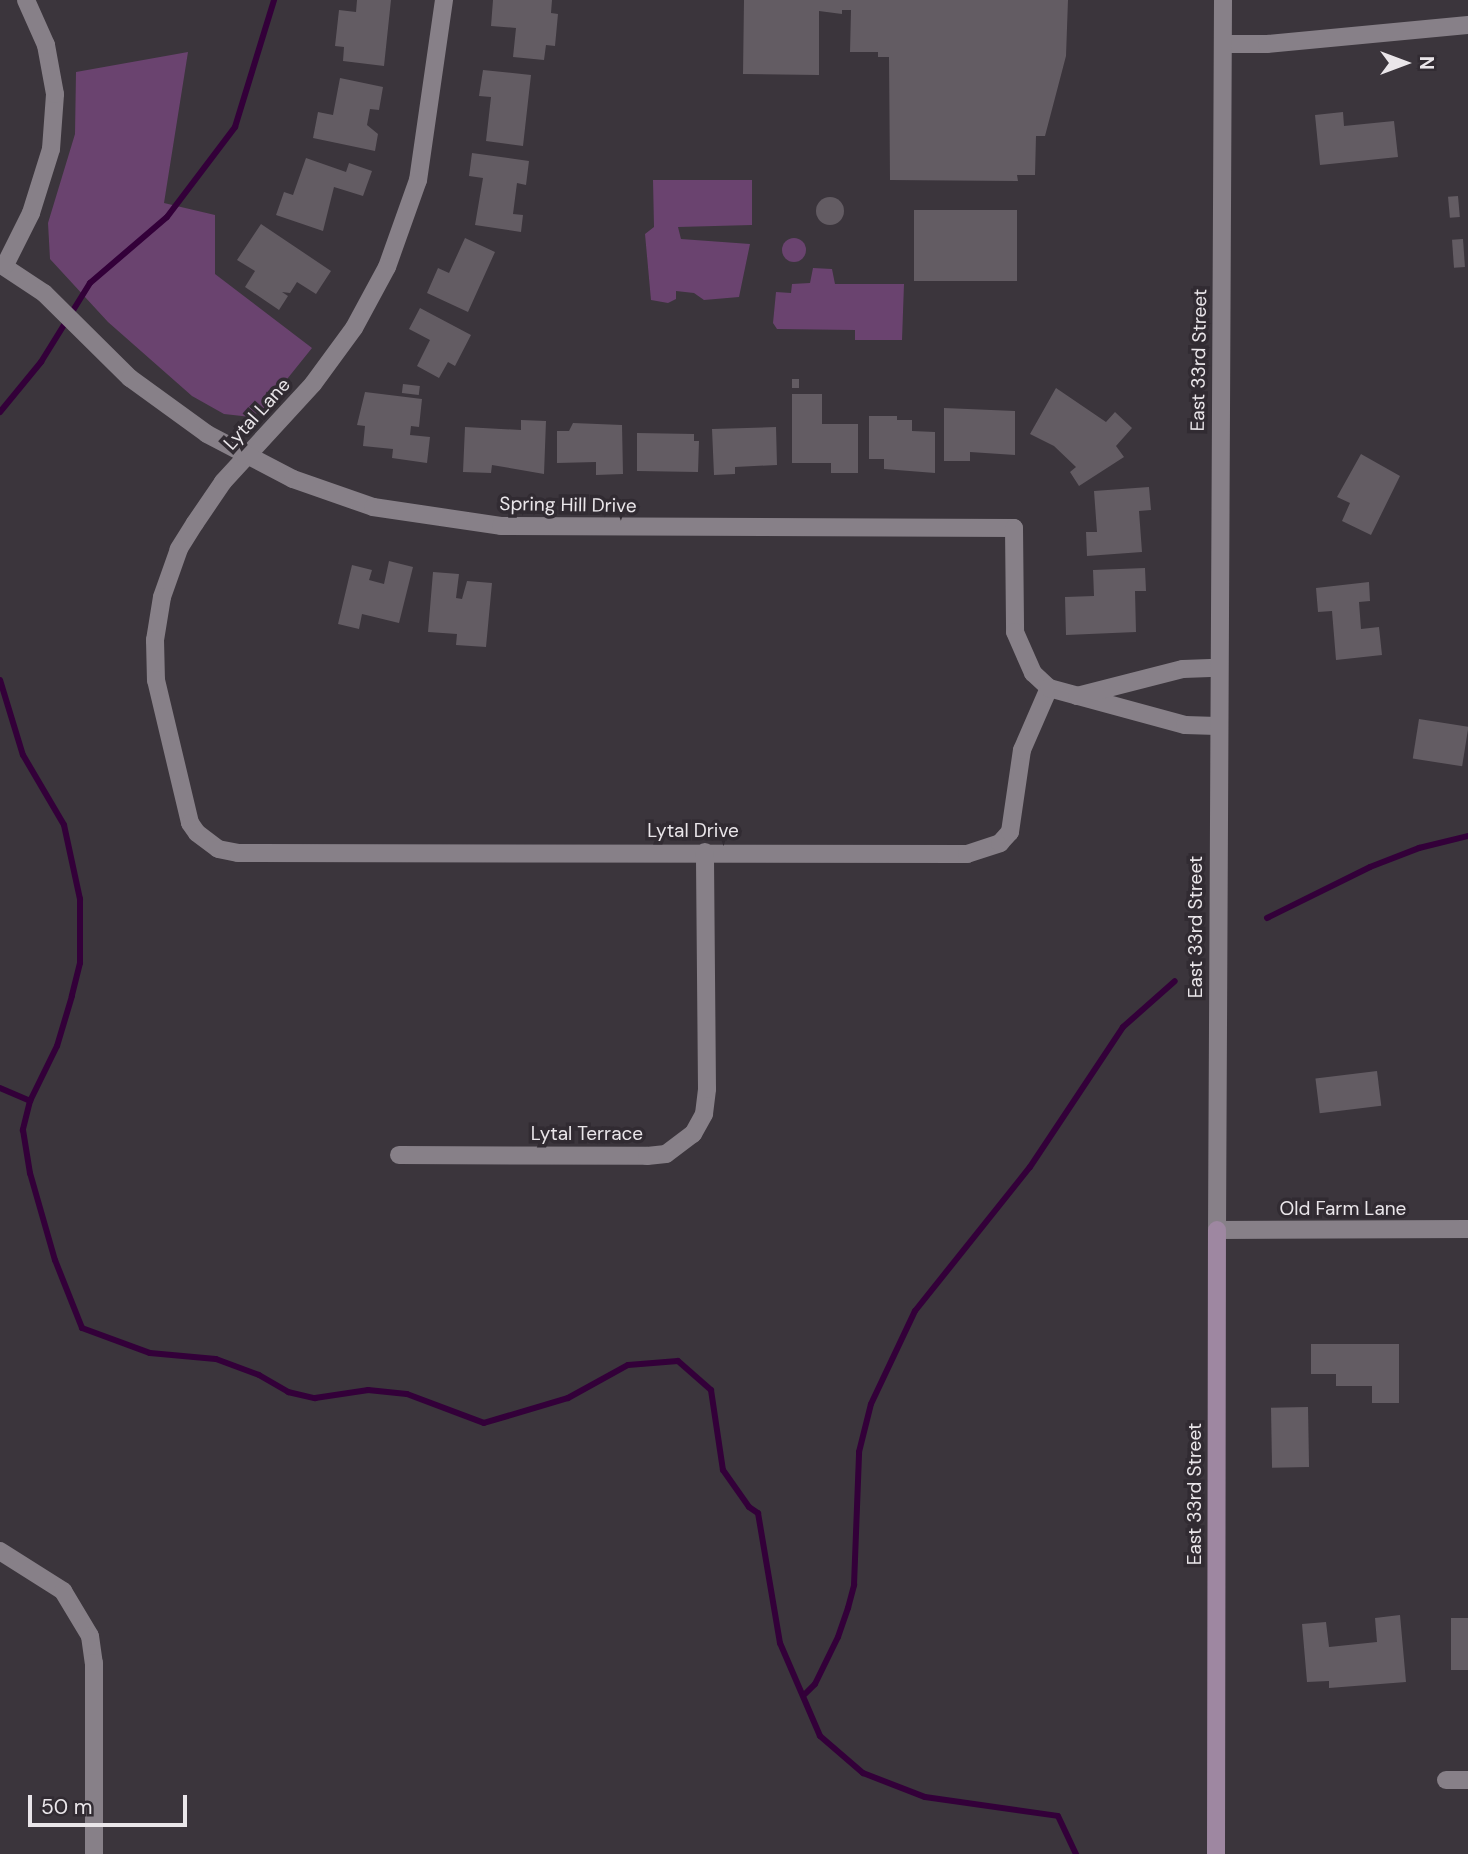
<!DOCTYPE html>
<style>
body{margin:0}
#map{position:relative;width:1468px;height:1854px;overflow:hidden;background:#3b353c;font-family:"DM Sans",sans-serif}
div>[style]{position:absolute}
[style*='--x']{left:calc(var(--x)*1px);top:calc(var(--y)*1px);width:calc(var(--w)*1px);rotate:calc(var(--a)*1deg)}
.green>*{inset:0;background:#6a436f}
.round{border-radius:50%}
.stream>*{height:6px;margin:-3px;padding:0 3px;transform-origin:3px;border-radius:3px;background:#330039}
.building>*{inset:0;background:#635c63;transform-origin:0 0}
.minor>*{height:18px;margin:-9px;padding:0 9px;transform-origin:9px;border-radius:9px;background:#878088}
.tertiary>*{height:18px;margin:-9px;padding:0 9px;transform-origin:9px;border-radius:9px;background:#878088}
.secondary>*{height:18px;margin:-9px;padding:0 9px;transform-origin:9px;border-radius:9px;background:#9e87a1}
span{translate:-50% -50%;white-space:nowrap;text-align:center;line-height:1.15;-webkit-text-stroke:7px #312b32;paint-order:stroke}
.street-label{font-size:19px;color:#eae6ea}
.north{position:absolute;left:1370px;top:28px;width:70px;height:70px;-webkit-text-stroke:5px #312b32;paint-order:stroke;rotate:90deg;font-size:19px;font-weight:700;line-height:28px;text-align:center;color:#eae6ea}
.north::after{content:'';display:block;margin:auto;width:24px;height:32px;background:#eae6ea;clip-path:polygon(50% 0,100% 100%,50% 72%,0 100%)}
.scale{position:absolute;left:28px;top:1795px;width:159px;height:32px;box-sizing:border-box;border:4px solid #eae6ea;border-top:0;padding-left:9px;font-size:21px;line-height:24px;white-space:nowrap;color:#eae6ea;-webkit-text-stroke:5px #312b32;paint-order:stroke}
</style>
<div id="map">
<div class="green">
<div style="clip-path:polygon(188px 52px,164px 203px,215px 215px,215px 274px,312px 348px,263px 409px,251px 417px,224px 414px,192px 396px,108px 322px,50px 259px,48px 223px,75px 134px,76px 72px)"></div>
<div style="clip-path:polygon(653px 180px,752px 180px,752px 225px,678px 227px,681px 239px,750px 244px,739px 297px,704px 300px,694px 293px,676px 291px,676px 299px,668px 303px,651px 300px,645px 234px,654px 227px)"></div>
<div class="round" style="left:782px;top:238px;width:24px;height:24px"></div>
<div style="clip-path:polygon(813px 268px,832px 269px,835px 284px,904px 284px,902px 340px,855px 340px,855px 330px,777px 329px,773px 323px,776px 292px,791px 293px,792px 284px,810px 283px)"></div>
</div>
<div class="stream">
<div style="--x:0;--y:412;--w:65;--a:-50.6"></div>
<div style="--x:41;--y:362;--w:93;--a:-58.2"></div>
<div style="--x:90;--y:283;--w:101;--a:-40.6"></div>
<div style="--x:167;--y:217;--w:113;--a:-52.9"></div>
<div style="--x:235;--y:127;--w:133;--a:-72.9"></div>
<div style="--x:0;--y:680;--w:78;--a:73"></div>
<div style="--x:23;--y:755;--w:81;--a:59.6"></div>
<div style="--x:64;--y:825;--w:76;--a:77.8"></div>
<div style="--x:80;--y:899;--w:64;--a:90"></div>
<div style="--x:80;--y:963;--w:34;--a:104"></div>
<div style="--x:72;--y:996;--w:52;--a:106.7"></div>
<div style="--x:57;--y:1046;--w:61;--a:116.1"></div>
<div style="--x:30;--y:1101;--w:30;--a:104"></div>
<div style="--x:23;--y:1130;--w:44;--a:80.8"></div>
<div style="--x:30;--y:1173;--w:91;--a:74"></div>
<div style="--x:55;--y:1260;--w:73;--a:68.3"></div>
<div style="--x:82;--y:1328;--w:72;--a:20.2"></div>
<div style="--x:150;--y:1353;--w:66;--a:5.2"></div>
<div style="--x:216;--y:1359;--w:46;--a:20.4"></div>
<div style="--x:259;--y:1375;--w:34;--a:30"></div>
<div style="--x:288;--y:1392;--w:28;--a:13"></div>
<div style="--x:315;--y:1398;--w:54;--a:-8.6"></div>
<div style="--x:368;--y:1390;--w:39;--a:6"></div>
<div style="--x:407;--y:1394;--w:82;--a:20.6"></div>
<div style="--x:484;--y:1423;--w:88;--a:-16.6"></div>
<div style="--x:568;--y:1398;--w:68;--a:-28.8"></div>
<div style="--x:628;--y:1365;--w:50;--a:-4.6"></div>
<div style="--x:678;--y:1361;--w:44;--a:41.3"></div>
<div style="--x:711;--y:1390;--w:81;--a:81.5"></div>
<div style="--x:723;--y:1470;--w:45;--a:54.9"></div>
<div style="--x:749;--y:1507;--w:11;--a:34"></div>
<div style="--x:758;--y:1513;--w:132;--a:80.4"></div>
<div style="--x:780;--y:1643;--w:101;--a:66.7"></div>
<div style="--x:820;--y:1736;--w:57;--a:40.7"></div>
<div style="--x:863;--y:1773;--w:66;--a:21.2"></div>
<div style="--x:925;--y:1797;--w:134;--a:8.1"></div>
<div style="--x:1058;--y:1816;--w:42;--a:64.7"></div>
<div style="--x:1267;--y:918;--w:115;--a:-26.3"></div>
<div style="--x:1370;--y:867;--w:53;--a:-21.2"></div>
<div style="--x:1419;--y:848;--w:50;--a:-13.8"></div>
<div style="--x:0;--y:1088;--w:33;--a:23"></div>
<div style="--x:805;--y:1694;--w:14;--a:-45"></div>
<div style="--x:815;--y:1684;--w:52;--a:-63.9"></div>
<div style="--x:838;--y:1637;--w:31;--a:-71"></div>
<div style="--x:848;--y:1608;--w:24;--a:-75"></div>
<div style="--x:854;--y:1585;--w:133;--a:-87.8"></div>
<div style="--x:859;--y:1452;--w:49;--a:-76"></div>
<div style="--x:871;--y:1404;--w:103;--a:-64.7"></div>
<div style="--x:915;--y:1311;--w:184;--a:-51.4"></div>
<div style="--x:1030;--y:1167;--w:168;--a:-56.4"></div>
<div style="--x:1123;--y:1027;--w:69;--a:-41.5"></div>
</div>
<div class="building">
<div style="clip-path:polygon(357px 0,391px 0,384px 66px,343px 61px,344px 47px,335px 46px,339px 10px,356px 12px)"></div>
<div style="clip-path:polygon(493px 0,552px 0,551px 13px,558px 14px,555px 46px,546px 45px,544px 60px,513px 57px,516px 28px,491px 26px)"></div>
<div style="clip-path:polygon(744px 0,1068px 0,1066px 56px,1045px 136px,1036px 136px,1035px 175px,1017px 175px,1018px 181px,890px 180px,889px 57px,878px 57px,878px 52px,850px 52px,851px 10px,842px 10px,842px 14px,819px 11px,819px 75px,743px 74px)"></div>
<div style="clip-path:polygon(483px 70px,531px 75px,523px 146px,486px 141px,491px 97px,479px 96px)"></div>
<div style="clip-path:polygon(340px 78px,383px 87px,379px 110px,370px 109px,367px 125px,378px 134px,375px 151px,313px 138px,318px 112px,333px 115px)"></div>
<div style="clip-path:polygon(1343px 112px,1344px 126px,1394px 121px,1398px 157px,1320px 165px,1315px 115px)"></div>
<div style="clip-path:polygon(472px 153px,529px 161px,526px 185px,517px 183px,513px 214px,523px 215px,521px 232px,475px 225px,483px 178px,469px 176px)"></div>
<div style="clip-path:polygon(306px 158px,346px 172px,349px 163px,372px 171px,363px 196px,334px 187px,323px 231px,276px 215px,284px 192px,293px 195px)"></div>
<div style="left:1458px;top:196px;width:21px;height:10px;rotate:85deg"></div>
<div class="round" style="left:816px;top:197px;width:28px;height:28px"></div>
<div style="left:914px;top:210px;width:103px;height:71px"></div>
<div style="clip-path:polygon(261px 224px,331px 271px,316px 294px,297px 282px,290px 293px,282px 292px,288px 296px,279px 310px,245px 287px,255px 271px,237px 260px)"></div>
<div style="clip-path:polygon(465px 238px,495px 252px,468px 312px,427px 293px,438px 268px,449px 273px)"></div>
<div style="left:1463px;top:239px;width:28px;height:11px;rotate:86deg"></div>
<div style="clip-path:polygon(420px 308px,471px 335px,455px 366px,448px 362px,439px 378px,417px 366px,430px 340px,409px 329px)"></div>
<div style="left:792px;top:379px;width:7px;height:9px"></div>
<div style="left:403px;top:384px;width:17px;height:9px;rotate:7deg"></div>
<div style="clip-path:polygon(1056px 388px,1106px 422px,1115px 412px,1132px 428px,1116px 446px,1124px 457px,1079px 486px,1070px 472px,1076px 467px,1054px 446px,1030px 434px)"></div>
<div style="clip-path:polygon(365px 392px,422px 399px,419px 427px,411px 426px,410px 435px,430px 437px,427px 463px,392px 458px,393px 449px,363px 446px,365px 426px,357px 425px)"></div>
<div style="clip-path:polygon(792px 394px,822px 394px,822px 424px,858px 424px,858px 473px,831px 473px,831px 463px,792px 463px)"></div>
<div style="clip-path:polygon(944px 408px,1015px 411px,1015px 455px,970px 452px,970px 461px,944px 461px)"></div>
<div style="clip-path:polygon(869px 416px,897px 416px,897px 420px,912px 420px,912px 431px,935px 432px,935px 473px,884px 469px,884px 459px,869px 459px)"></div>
<div style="clip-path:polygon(521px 420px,546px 421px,544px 474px,492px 465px,491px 473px,463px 472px,465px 427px,521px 430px)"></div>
<div style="clip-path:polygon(573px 423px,622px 425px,623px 474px,596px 475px,596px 462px,557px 463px,557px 431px,569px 431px)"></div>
<div style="clip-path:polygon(776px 427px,777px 465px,735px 467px,735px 474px,714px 475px,712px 429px)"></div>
<div style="clip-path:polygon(637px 433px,694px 434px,694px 441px,699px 441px,698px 472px,637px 471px)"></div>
<div style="clip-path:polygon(1361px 454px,1400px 476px,1371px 535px,1342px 521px,1350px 503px,1337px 497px)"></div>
<div style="clip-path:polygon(1149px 487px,1151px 510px,1139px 511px,1142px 552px,1087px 556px,1086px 532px,1097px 532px,1094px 491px)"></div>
<div style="clip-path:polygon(389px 561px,413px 567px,399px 623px,362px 614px,359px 629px,338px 624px,352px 565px,372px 570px,369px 580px,384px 584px)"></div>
<div style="clip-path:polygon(1145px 568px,1146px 591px,1135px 591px,1136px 632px,1066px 635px,1065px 597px,1094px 596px,1093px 570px)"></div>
<div style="clip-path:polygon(433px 572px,459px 574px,456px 598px,462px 599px,467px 581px,492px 583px,486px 647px,456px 645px,457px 634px,428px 632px)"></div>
<div style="clip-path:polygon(1369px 582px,1370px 601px,1359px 602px,1361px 629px,1379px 627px,1382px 655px,1336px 660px,1332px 611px,1318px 612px,1316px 588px)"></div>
<div style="left:1419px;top:719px;width:50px;height:40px;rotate:9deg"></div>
<div style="left:1377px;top:1071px;width:35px;height:62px;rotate:83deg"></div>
<div style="clip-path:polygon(1311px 1344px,1399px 1344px,1399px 1403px,1372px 1403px,1372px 1386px,1336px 1386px,1336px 1374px,1311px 1374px)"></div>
<div style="left:1308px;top:1407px;width:60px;height:37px;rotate:89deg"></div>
<div style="clip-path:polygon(1400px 1615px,1406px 1682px,1329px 1688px,1329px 1681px,1307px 1682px,1302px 1624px,1326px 1622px,1329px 1647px,1377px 1642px,1375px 1618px)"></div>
<div style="left:1451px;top:1618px;width:17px;height:52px"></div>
</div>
<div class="minor">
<div style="--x:444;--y:0;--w:182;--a:98.2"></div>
<div style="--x:418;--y:180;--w:92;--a:109.6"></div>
<div style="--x:387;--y:267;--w:69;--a:118.4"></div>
<div style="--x:354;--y:328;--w:69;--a:126.2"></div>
<div style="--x:313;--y:384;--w:133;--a:132.6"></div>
<div style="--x:223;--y:482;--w:50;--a:124.3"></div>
<div style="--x:195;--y:523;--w:31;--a:122"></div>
<div style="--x:179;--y:549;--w:51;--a:109.5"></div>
<div style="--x:162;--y:597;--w:44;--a:99.2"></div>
<div style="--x:155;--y:640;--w:40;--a:88.6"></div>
<div style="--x:156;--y:680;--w:147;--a:76.6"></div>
<div style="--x:190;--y:823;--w:12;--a:55"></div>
<div style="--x:197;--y:833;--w:26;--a:37"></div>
<div style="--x:218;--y:849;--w:20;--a:11"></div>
<div style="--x:238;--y:853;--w:729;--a:0.08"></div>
<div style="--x:967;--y:854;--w:35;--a:-18"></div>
<div style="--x:1000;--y:843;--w:15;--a:-48"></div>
<div style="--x:1010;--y:832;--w:83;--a:-81.7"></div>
<div style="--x:1022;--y:750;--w:68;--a:-66.5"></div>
<div style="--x:1223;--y:44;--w:44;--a:0"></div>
<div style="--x:1267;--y:44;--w:202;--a:-5.4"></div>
<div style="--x:0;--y:264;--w:53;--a:33.4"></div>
<div style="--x:44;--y:293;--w:121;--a:44.7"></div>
<div style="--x:130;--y:378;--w:95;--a:36"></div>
<div style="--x:207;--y:434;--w:97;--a:27.6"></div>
<div style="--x:293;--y:479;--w:85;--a:19.3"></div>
<div style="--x:373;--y:507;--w:129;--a:8.4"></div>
<div style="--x:501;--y:526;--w:513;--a:0.22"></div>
<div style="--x:1014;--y:528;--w:104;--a:89.4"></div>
<div style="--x:1015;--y:632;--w:45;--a:66.3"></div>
<div style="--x:1033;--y:673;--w:22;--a:43"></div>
<div style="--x:1049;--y:688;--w:141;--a:15.2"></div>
<div style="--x:1185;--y:725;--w:32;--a:2"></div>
<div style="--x:5;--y:265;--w:58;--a:-63.4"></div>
<div style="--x:31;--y:213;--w:67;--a:-72.6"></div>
<div style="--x:51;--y:149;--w:55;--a:-85.8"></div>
<div style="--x:55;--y:94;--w:50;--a:-100.4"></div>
<div style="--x:46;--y:45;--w:49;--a:-114"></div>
<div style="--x:1077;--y:696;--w:109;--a:-14.3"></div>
<div style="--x:1183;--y:669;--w:34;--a:-2"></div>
<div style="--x:399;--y:1155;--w:248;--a:0.2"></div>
<div style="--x:647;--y:1156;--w:19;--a:-6"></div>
<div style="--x:666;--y:1154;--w:34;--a:-37"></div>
<div style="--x:693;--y:1134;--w:23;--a:-61"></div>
<div style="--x:704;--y:1114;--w:25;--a:-83"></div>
<div style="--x:707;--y:1089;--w:237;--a:-90.5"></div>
<div style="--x:1217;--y:1230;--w:251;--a:-0.2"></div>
<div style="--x:0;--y:1551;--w:75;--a:32.4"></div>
<div style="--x:63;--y:1591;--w:52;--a:59"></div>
<div style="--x:90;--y:1636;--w:27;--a:82"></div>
<div style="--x:94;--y:1663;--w:191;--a:90"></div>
<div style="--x:1446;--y:1780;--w:22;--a:0"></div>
</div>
<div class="tertiary">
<div style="--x:1217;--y:1230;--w:1230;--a:-89.72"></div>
</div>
<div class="secondary">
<div style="--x:1216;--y:1854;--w:624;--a:-89.91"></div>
</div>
<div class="street-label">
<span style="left:1199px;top:360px;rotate:-89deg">East 33rd Street</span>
<span style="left:257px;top:414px;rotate:-48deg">Lytal Lane</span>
<span style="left:568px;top:505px;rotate:1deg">Spring Hill Drive</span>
<span style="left:693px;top:831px">Lytal Drive</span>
<span style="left:1196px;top:927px;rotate:-90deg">East 33rd Street</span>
<span style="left:587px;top:1134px">Lytal Terrace</span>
<span style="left:1343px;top:1209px">Old Farm Lane</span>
<span style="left:1195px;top:1494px;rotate:-90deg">East 33rd Street</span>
</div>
<div class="north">N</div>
<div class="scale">50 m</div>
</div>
